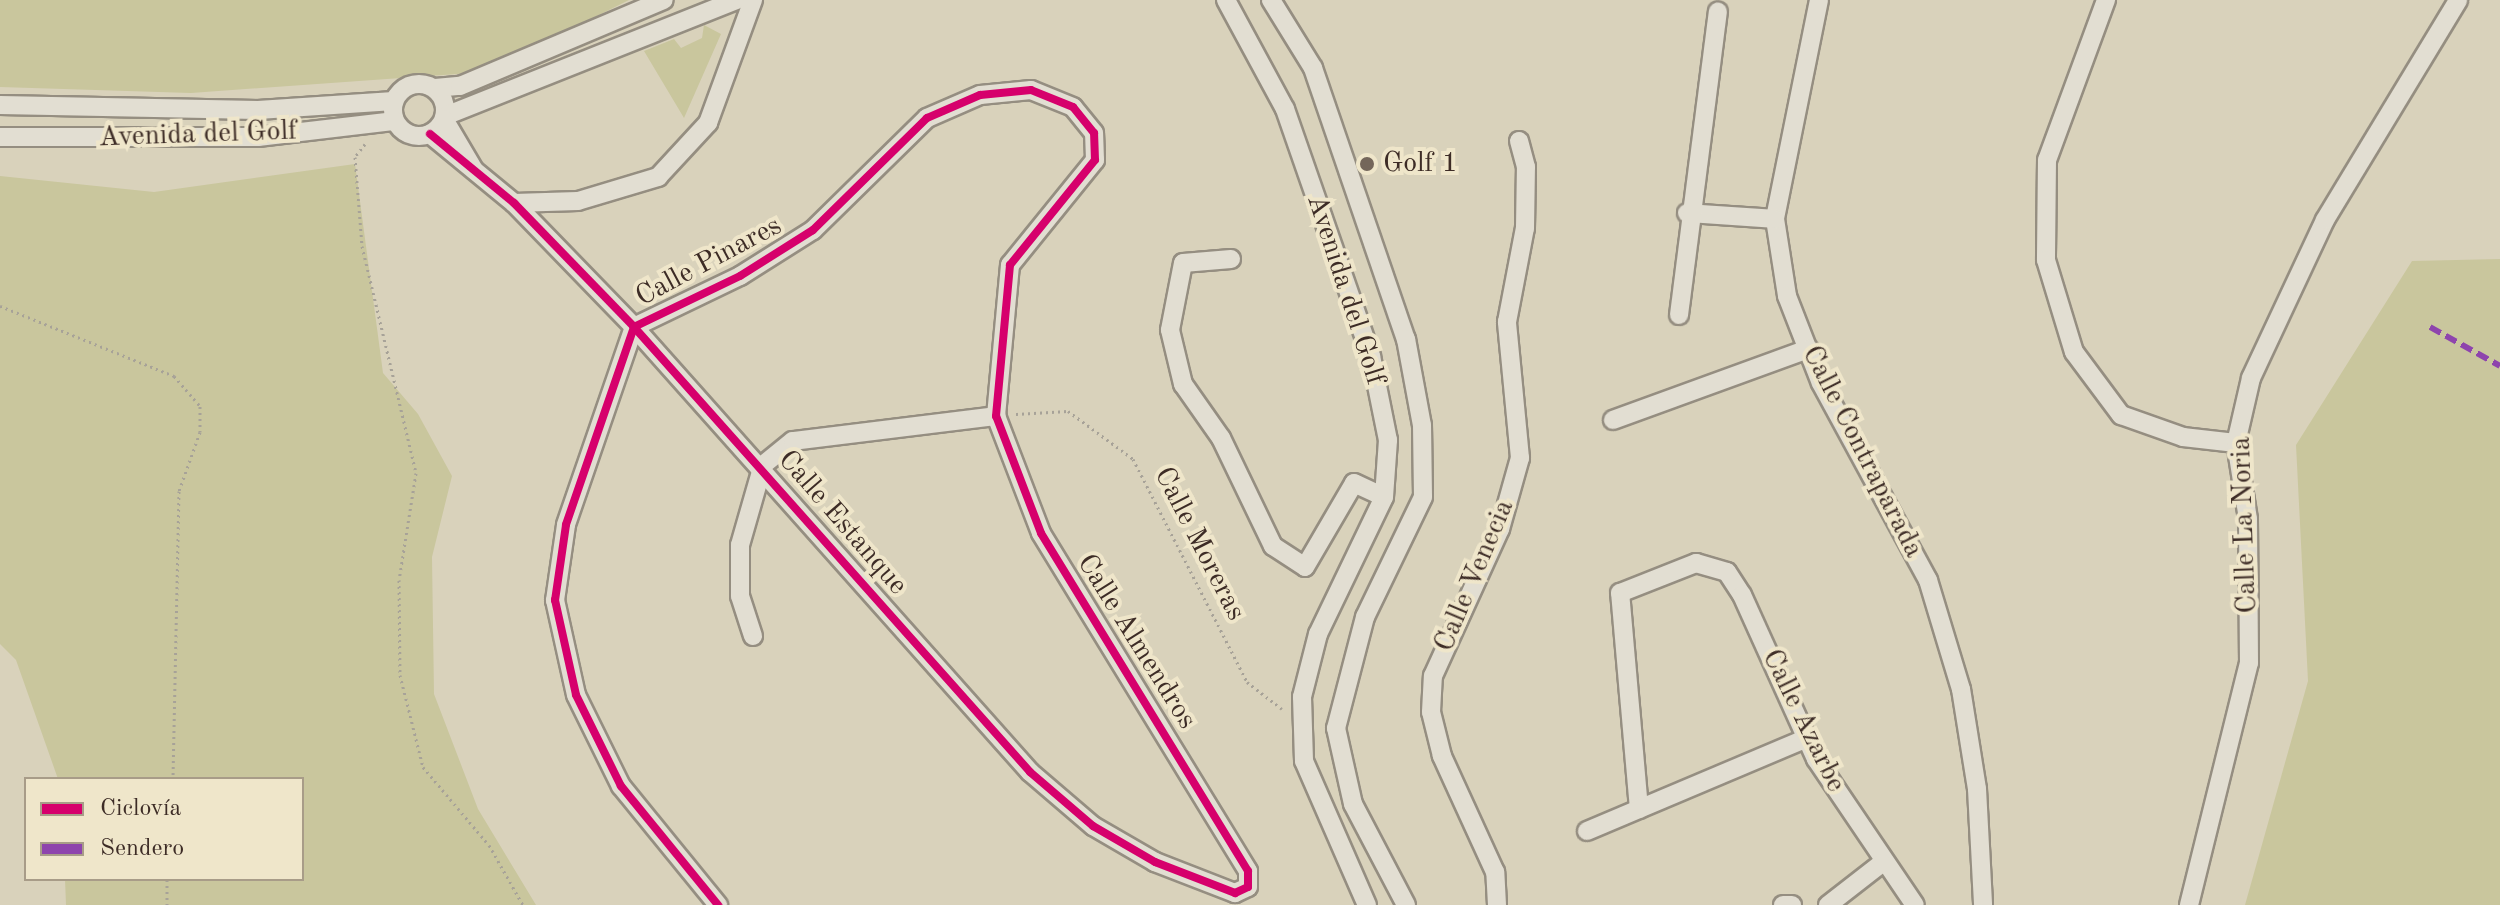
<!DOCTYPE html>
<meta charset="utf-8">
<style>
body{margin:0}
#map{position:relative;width:2500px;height:905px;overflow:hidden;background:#d9d2bb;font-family:"Old Standard TT",serif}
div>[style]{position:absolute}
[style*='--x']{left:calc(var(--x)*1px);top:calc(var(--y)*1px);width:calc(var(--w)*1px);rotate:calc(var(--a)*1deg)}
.green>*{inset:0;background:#c9c69d}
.path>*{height:3px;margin-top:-1.5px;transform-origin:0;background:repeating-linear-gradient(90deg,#a7a298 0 2px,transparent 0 6px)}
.roads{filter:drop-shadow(2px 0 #958e81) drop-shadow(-2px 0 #958e81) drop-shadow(0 2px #958e81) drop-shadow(0 -2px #958e81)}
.minor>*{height:18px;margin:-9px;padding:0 9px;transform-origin:9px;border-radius:9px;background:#e2ded2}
.minor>.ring{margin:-9px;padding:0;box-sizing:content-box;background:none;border:18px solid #e2ded2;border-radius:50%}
.quiet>*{height:6px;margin-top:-3px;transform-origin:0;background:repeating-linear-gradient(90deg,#8e44ad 0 12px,transparent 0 18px)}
.cycleway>*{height:8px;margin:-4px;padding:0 4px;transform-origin:4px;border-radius:4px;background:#d6006c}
.dots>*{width:22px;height:22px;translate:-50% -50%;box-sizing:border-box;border:4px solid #efe6ca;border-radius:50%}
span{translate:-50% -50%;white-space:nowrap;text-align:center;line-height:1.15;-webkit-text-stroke:8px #efe6ca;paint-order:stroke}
.street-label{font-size:28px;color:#3d2c26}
.poi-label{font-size:28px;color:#3d2c26}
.left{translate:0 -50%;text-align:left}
.legend{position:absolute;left:24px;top:777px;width:280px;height:104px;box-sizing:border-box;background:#efe6ca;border:2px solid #a89c88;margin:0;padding:10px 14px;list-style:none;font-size:24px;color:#3d2c26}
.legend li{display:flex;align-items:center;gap:16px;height:40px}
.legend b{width:40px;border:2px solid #a89c88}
</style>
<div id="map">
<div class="green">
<div style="clip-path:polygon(0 0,629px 0,485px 72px,191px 93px,0 87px)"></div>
<div style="clip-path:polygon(704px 25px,721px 34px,684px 118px,644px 51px,674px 39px,681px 48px,702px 38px)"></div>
<div style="clip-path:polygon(355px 164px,383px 373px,418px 414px,452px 476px,432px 557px,434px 694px,478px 809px,536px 905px,66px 905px,65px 879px,302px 879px,302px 779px,58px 779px,16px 660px,0 644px,0 176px,154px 192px)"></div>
<div style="clip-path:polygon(2500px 259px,2500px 905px,2245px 905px,2308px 681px,2296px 445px,2412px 261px)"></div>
</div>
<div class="path">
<div style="--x:365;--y:144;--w:16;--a:128"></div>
<div style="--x:355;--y:157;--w:89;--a:85.5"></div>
<div style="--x:362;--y:246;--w:233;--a:76.6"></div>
<div style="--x:416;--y:473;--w:108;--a:99"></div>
<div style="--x:399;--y:580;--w:95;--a:89.4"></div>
<div style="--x:400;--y:675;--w:95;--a:76"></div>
<div style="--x:423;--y:767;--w:102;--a:49.8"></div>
<div style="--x:489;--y:845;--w:69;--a:60.5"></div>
<div style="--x:0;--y:306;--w:188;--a:21.9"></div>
<div style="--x:174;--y:376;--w:40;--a:49"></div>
<div style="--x:200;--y:406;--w:26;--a:90"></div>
<div style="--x:200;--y:432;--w:63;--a:109.6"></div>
<div style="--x:179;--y:491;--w:288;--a:91.2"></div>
<div style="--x:1016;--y:414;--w:52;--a:-3.3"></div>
<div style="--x:1068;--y:411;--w:81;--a:36.4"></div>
<div style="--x:1133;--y:459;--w:250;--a:62.9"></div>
<div style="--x:1247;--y:682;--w:44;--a:37.6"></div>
<div style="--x:167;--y:905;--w:26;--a:-90"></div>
</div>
<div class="roads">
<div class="minor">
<div style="--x:1226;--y:0;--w:124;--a:61.6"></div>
<div style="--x:1285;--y:109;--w:262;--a:70.8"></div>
<div style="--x:1371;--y:356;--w:86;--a:78.6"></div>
<div style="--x:1388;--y:440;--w:57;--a:94"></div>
<div style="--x:1384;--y:497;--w:152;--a:115.7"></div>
<div style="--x:1318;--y:634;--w:65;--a:104.3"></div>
<div style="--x:1302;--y:697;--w:64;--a:88.2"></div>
<div style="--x:1304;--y:761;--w:157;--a:66.4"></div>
<div style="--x:1271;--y:0;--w:80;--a:58.3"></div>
<div style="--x:1313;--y:68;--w:287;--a:71.1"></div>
<div style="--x:1406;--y:339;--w:87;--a:79.5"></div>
<div style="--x:1422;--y:425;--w:72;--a:89.2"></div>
<div style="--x:1423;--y:497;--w:133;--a:115.8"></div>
<div style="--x:1365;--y:617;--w:115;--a:104.6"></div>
<div style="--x:1336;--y:728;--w:78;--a:77.4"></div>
<div style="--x:1353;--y:804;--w:114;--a:62.3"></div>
<div style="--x:1819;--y:0;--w:223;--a:101.4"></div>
<div style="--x:1775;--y:219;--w:78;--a:81.1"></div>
<div style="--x:1787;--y:296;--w:93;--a:68.7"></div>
<div style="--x:1821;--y:383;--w:224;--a:61.5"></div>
<div style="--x:1928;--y:580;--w:114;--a:73.2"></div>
<div style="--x:1961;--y:689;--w:101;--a:80.9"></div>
<div style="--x:1977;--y:789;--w:116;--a:87"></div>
<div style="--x:2106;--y:0;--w:171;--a:110.2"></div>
<div style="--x:2047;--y:160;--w:100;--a:90.6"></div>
<div style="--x:2046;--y:260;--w:96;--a:73.1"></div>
<div style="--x:2074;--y:352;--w:79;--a:53.3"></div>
<div style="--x:2121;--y:415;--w:66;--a:19.5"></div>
<div style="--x:2183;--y:437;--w:53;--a:6.5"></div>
<div class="ring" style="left:393px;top:84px;width:34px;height:34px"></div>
<div style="--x:435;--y:88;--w:25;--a:-5"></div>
<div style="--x:460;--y:86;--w:221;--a:-22.9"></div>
<div style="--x:0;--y:105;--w:258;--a:1.1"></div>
<div style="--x:258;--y:110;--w:136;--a:-3.8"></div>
<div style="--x:445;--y:116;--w:314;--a:-21.7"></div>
<div style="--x:444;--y:119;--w:59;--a:59.5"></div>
<div style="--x:430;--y:134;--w:109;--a:39.4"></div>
<div style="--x:514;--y:203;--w:173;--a:45.9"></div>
<div style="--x:634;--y:327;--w:596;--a:48.33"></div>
<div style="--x:1030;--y:772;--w:83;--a:40.6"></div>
<div style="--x:1093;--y:826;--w:72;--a:30.1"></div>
<div style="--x:1155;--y:862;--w:86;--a:21.2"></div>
<div style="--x:1235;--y:893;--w:14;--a:-25"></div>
<div style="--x:1248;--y:887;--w:16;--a:-90"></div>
<div style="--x:1248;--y:871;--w:396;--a:-121.5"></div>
<div style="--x:1041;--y:533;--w:125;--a:-111"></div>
<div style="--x:996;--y:416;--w:152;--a:-84.7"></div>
<div style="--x:1010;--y:265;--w:135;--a:-51"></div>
<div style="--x:1095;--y:160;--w:27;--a:-92"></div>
<div style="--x:1094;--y:133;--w:33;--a:-129"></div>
<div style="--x:1073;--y:107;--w:45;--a:-158"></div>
<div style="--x:1031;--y:90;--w:51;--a:174.4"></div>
<div style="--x:980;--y:95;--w:58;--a:156.5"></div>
<div style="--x:927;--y:118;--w:160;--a:135.5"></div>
<div style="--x:813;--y:230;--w:86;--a:147.8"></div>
<div style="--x:740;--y:276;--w:118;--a:154.3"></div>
<div style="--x:634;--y:327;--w:209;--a:109"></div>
<div style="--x:566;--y:525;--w:76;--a:98.3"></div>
<div style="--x:555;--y:600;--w:97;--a:77.5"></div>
<div style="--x:576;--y:695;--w:102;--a:63.7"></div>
<div style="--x:621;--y:786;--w:154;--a:50.8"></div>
<div style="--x:0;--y:137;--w:258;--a:0"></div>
<div style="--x:258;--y:137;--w:138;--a:-6.7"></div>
<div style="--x:514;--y:203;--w:64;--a:-1.8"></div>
<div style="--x:578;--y:201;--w:84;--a:-16.7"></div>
<div style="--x:658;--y:177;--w:74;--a:-47.2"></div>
<div style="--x:708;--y:123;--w:131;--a:-69.9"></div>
<div style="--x:1687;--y:213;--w:88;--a:3.9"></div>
<div style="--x:1231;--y:259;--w:48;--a:175.2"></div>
<div style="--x:1183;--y:263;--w:68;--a:101"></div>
<div style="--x:1170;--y:330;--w:56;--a:76.5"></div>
<div style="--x:1183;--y:384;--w:66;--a:54.9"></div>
<div style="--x:1221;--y:438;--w:120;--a:64.3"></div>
<div style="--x:1273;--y:546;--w:38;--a:33"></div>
<div style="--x:1305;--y:567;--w:97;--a:-59.7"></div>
<div style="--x:1354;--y:483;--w:33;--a:25"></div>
<div style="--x:1679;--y:315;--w:306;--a:-82.7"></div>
<div style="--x:1613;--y:420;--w:208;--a:-20"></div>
<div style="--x:763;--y:465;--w:38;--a:-39"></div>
<div style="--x:793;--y:441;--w:205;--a:-7"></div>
<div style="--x:753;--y:636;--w:42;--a:-108"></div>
<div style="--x:740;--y:596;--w:51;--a:-90"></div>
<div style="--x:740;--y:545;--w:83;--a:-74"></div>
<div style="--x:1639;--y:809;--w:217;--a:-95"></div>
<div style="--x:1620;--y:593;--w:82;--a:-21.5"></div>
<div style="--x:1696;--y:563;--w:32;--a:16"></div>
<div style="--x:1727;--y:572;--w:27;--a:57"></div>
<div style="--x:1742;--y:595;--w:180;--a:65.7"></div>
<div style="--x:1816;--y:759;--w:176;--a:55.9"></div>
<div style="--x:1587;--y:831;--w:239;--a:-22.9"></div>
<div style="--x:1497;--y:905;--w:33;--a:-93"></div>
<div style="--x:1495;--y:872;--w:128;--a:-114.6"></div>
<div style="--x:1442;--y:756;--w:45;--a:-104"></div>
<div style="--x:1431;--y:712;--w:36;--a:-87"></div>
<div style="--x:1433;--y:676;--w:162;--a:-65.5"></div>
<div style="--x:1500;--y:529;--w:74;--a:-74.3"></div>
<div style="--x:1520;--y:458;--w:137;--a:-95.5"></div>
<div style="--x:1507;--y:322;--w:96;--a:-79.2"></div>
<div style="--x:1525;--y:228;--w:61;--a:-89.1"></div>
<div style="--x:1526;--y:167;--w:27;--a:-105"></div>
<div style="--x:1783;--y:905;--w:9;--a:0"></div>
<div style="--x:1828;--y:905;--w:68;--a:-37.9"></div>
<div style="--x:2189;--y:905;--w:249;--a:-76.1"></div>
<div style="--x:2249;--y:663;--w:144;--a:-90.4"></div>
<div style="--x:2248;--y:519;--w:77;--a:-99"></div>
<div style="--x:2236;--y:443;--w:67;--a:-77"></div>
<div style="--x:2251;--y:378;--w:174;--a:-64.9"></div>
<div style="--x:2325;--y:220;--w:257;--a:-58.8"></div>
</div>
</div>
<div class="quiet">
<div style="--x:2430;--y:327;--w:80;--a:29.1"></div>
</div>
<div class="cycleway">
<div style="--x:430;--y:134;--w:109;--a:39.4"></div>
<div style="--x:514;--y:203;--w:173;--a:45.9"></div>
<div style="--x:634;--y:327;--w:596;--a:48.33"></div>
<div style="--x:1030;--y:772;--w:83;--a:40.6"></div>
<div style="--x:1093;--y:826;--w:72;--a:30.1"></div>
<div style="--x:1155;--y:862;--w:86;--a:21.2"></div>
<div style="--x:1235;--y:893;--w:14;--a:-25"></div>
<div style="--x:1248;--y:887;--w:16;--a:-90"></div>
<div style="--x:1248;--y:871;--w:396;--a:-121.5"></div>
<div style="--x:1041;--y:533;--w:125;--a:-111"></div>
<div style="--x:996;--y:416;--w:152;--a:-84.7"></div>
<div style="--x:1010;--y:265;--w:135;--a:-51"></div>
<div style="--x:1095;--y:160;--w:27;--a:-92"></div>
<div style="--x:1094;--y:133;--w:33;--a:-129"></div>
<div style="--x:1073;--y:107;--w:45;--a:-158"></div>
<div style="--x:1031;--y:90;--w:51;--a:174.4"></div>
<div style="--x:980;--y:95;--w:58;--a:156.5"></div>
<div style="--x:927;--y:118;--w:160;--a:135.5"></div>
<div style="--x:813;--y:230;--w:86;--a:147.8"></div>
<div style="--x:740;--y:276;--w:118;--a:154.3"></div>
<div style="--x:634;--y:327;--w:209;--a:109"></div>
<div style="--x:566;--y:525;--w:76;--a:98.3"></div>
<div style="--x:555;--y:600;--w:97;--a:77.5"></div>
<div style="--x:576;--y:695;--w:102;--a:63.7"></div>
<div style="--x:621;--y:786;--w:154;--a:50.8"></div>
</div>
<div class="dots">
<div style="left:1367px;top:164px;background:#74665a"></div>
</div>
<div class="street-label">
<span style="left:198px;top:135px;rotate:-2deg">Avenida del Golf</span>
<span style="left:709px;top:262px;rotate:-28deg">Calle Pinares</span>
<span style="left:1345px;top:290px;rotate:72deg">Avenida del Golf</span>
<span style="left:1862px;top:452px;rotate:63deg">Calle Contraparada</span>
<span style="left:842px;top:523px;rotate:49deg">Calle Estanque</span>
<span style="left:2245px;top:525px;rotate:-92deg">Calle La Noria</span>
<span style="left:1199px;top:544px;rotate:63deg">Calle Moreras</span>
<span style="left:1475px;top:576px;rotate:-67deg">Calle Venecia</span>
<span style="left:1136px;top:642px;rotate:58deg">Calle Almendros</span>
<span style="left:1803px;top:721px;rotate:64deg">Calle Azarbe</span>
</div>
<div class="poi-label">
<span class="left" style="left:1383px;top:164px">Golf 1</span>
</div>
<ul class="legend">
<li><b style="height:10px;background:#d6006c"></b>Ciclovía</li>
<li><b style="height:10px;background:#8e44ad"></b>Sendero</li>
</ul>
</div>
